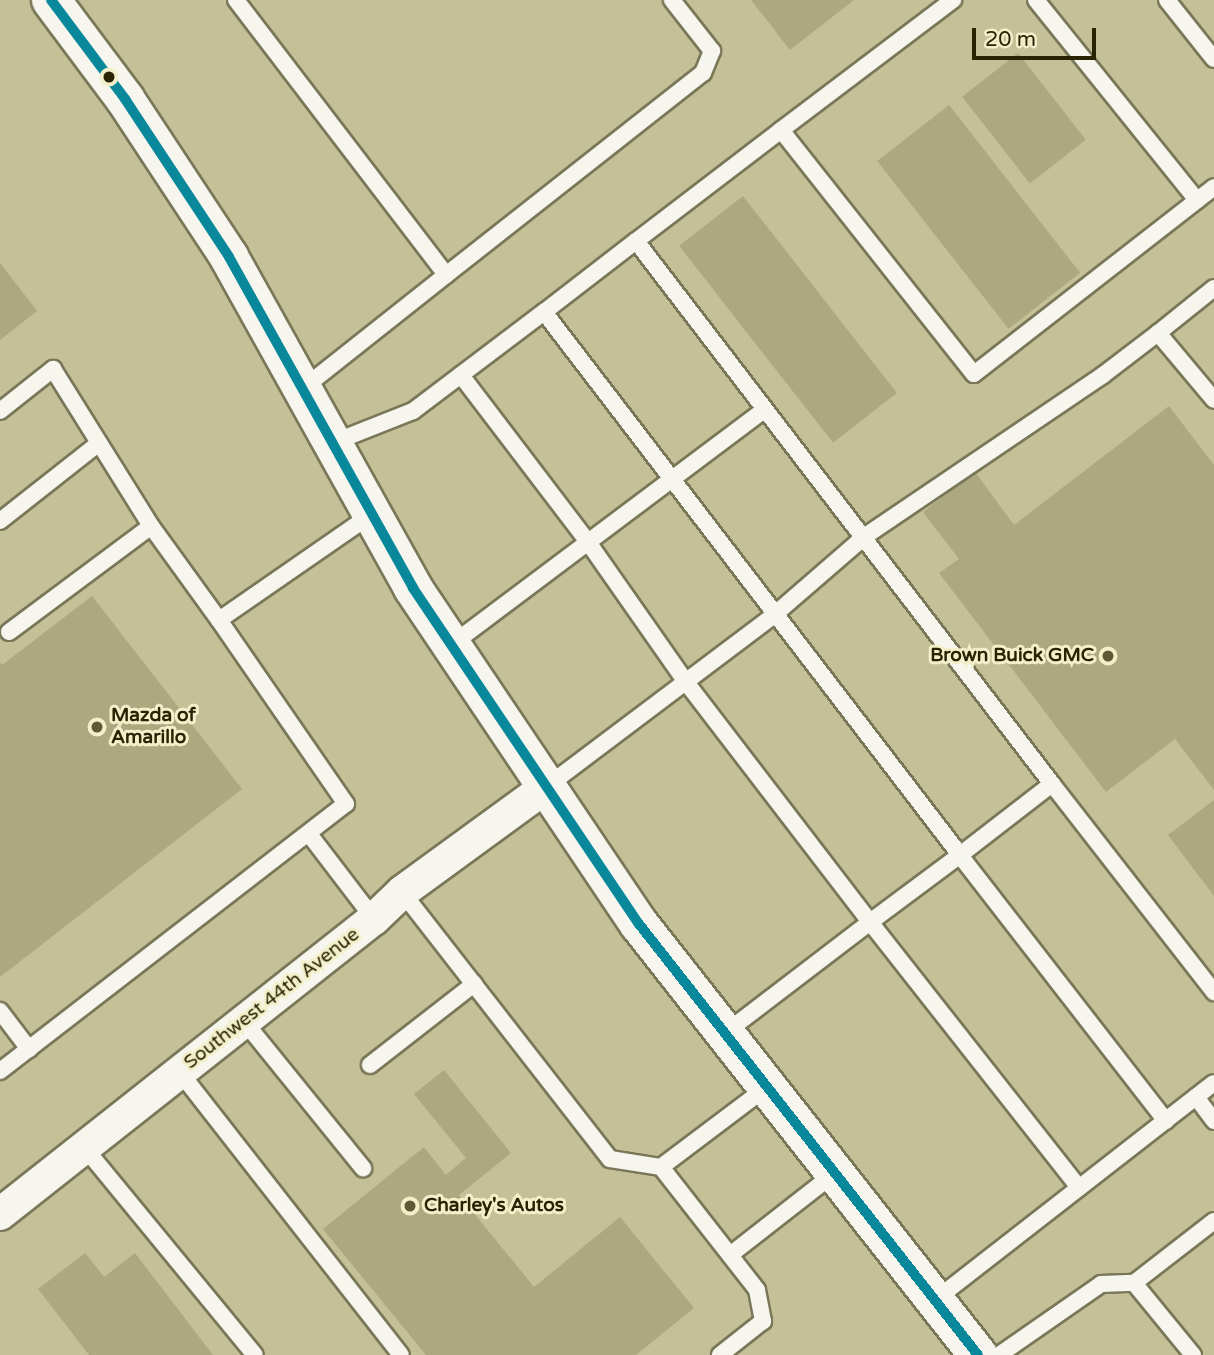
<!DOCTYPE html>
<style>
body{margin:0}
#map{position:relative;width:1214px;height:1355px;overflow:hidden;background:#c4c097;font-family:"Varela Round",sans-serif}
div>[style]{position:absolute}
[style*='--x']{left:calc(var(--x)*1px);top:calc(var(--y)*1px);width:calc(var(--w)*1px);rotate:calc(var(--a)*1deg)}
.building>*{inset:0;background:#aca880;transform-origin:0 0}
.roads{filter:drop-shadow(2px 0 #7a7759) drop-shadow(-2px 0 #7a7759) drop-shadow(0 2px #7a7759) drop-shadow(0 -2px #7a7759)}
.lane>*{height:16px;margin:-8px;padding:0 8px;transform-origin:8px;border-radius:8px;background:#f6f6ef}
.street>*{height:32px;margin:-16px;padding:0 16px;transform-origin:16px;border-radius:16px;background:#f6f6ef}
.secondary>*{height:38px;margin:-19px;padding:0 19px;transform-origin:19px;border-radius:19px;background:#f6f6ef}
.bus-1>*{height:10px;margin:-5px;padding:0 5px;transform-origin:5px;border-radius:5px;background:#0a889b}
.dots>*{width:19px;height:19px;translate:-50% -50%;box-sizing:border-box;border:4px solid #f2efca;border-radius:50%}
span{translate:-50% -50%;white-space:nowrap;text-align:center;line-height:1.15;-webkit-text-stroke:6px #f2efca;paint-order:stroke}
.poi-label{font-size:19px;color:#272303;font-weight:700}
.right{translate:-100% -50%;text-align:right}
.left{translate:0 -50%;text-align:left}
.street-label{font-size:19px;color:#272303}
.scale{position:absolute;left:972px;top:28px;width:124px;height:32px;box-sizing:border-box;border:4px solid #272303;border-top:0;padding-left:9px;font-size:21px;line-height:24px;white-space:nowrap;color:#272303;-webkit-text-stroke:5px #f2efca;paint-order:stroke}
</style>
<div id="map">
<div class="building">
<div style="clip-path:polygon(751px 0,854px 0,790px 50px)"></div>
<div style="left:1018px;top:53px;width:110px;height:71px;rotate:52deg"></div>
<div style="left:949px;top:105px;width:213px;height:91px;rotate:52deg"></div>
<div style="left:743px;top:196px;width:250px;height:81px;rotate:52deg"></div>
<div style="clip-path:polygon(0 263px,37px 311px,0 340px)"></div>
<div style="clip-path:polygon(1169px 406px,1214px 465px,1214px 790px,1175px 739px,1106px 792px,939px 573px,959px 559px,923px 512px,975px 472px,1014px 525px)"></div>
<div style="clip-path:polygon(92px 596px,242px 789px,0 977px,0 662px,2px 665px)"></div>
<div style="clip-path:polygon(1214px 800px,1214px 896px,1168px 835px)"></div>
<div style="clip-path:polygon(444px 1070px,511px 1153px,459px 1195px,534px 1287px,620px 1217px,694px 1308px,636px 1355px,426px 1355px,323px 1229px,424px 1147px,446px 1175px,466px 1158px,414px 1094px)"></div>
<div style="clip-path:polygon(85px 1253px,104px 1277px,135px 1253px,213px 1355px,89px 1355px,38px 1289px)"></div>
</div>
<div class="roads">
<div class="lane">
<div style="--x:236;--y:0;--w:346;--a:52.6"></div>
<div style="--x:446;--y:275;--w:184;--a:141.6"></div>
<div style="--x:1036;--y:0;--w:257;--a:51.2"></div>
<div style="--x:1167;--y:0;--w:75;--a:51.5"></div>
<div style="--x:781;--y:130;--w:216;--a:-37.1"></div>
<div style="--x:636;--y:241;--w:183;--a:-37.4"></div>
<div style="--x:781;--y:130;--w:311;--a:51.7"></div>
<div style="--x:974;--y:374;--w:304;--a:-37.9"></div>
<div style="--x:446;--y:275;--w:327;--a:-38.2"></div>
<div style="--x:703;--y:73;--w:24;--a:-68"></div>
<div style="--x:712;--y:51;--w:65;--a:-128.1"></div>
<div style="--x:1214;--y:288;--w:72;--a:141.2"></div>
<div style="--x:1158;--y:333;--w:87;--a:50.1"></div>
<div style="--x:544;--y:312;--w:116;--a:-37.7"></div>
<div style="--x:636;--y:241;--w:684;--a:52.54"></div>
<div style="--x:0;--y:411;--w:68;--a:-38.4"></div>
<div style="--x:53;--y:369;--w:185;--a:58"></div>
<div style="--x:151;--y:526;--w:116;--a:54.1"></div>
<div style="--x:332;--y:443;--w:87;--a:-21.6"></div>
<div style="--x:413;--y:411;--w:164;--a:-37.1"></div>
<div style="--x:544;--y:312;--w:684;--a:52.54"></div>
<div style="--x:960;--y:855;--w:112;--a:143.3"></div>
<div style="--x:870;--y:922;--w:302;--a:-127.5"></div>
<div style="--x:686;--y:682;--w:171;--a:-125"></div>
<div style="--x:588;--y:542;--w:210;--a:-127.3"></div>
<div style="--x:0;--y:521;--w:126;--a:-38.2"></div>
<div style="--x:9;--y:632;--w:177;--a:-36.7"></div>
<div style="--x:451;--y:645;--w:390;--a:-36.9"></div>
<div style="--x:546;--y:787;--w:286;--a:-37"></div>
<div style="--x:774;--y:615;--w:119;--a:-40.9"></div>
<div style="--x:864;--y:537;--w:289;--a:-34.1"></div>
<div style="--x:1103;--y:375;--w:69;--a:-37.4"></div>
<div style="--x:309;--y:834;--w:107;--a:52.6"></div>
<div style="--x:402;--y:892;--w:338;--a:52.1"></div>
<div style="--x:610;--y:1159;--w:52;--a:8.9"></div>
<div style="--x:661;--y:1167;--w:156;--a:52"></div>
<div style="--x:757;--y:1290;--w:32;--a:79"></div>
<div style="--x:763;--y:1321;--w:55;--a:141.7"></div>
<div style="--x:0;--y:1011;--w:48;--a:52.7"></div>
<div style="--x:243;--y:1020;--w:191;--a:51"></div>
<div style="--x:725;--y:1033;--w:183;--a:-37.4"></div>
<div style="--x:870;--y:922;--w:338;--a:51.8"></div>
<div style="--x:370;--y:1065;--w:132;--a:-37.9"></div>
<div style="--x:0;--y:1071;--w:437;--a:-37.7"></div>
<div style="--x:346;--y:804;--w:224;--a:-124.6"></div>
<div style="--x:219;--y:620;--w:186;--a:-34.7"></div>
<div style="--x:179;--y:1071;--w:360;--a:52"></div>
<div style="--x:1196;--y:1097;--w:30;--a:53"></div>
<div style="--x:1166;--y:1121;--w:336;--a:-127.8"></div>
<div style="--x:960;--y:855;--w:116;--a:-37.7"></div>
<div style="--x:1052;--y:784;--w:264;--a:52.1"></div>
<div style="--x:84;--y:1147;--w:269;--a:50.6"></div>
<div style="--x:661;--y:1167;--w:133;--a:-37"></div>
<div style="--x:730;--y:1255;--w:133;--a:-38"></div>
<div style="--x:935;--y:1300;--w:353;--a:-37.9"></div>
<div style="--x:999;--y:1355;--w:124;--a:-34.8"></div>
<div style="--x:1101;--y:1284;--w:33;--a:-2"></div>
<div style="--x:1193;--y:1355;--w:93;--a:-129.3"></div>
<div style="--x:1134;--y:1283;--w:101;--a:-37.8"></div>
</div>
<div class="street">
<div style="--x:0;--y:1214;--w:476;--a:-38.3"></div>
<div style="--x:374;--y:919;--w:39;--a:-44"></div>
<div style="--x:402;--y:892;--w:178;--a:-36.1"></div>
</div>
<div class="secondary">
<div style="--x:51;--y:0;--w:124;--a:53.2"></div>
<div style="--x:125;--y:99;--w:189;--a:56.6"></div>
<div style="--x:229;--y:257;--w:379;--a:60.9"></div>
<div style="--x:413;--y:588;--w:405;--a:56.1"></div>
<div style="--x:639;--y:924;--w:548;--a:51.81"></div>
</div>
</div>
<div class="bus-1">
<div style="--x:51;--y:0;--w:124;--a:53.2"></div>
<div style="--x:125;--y:99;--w:189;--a:56.6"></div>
<div style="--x:229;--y:257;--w:379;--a:60.9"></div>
<div style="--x:413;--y:588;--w:405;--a:56.1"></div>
<div style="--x:639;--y:924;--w:548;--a:51.81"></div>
</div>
<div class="dots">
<div style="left:109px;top:77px;background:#272303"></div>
<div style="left:1108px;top:656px;background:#5e5a37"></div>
<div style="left:97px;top:727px;background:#5e5a37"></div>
<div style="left:410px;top:1206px;background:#5e5a37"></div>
</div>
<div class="poi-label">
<span class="right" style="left:1094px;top:656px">Brown Buick GMC</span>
<span class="left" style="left:111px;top:727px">Mazda of<br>Amarillo</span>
<span class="left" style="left:424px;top:1206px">Charley's Autos</span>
</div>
<div class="street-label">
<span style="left:272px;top:999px;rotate:-38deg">Southwest 44th Avenue</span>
</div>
<div class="scale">20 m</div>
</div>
